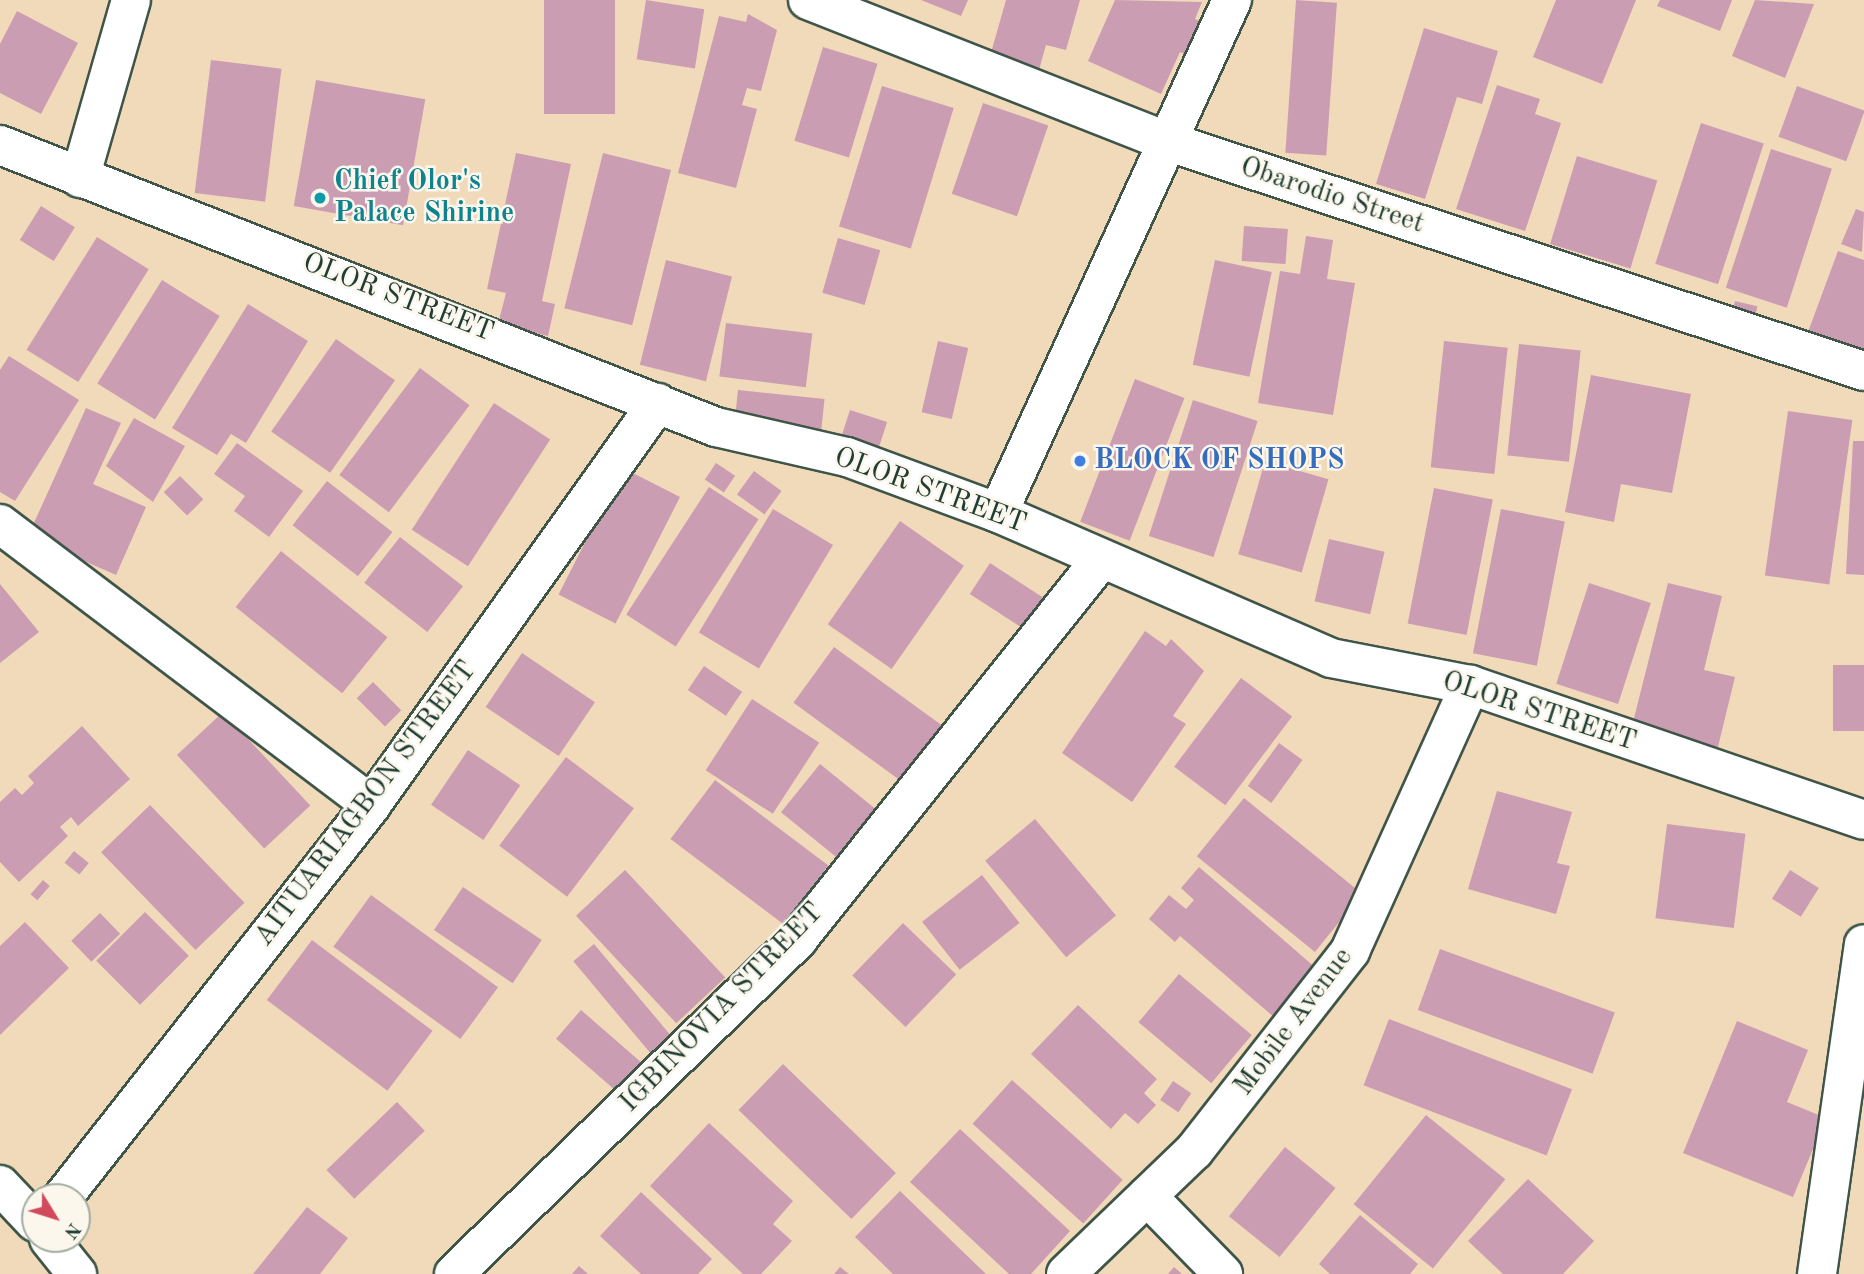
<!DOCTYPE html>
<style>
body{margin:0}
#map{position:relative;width:1864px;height:1274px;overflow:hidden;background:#f1daba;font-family:"Old Standard TT",serif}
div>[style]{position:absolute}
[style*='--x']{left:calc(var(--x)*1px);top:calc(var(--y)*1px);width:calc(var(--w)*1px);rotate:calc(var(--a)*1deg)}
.building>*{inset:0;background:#cb9db2;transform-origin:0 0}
.roads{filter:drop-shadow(2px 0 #3e5548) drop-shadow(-2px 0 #3e5548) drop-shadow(0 2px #3e5548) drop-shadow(0 -2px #3e5548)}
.minor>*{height:38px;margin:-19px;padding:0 19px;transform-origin:19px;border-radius:19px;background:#fff}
.dots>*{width:19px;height:19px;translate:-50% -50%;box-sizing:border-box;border:4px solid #fbf7ec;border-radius:50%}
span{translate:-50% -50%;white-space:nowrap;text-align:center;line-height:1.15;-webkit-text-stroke:5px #fbf7ec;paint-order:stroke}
.culture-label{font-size:28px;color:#0d838f;font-weight:700}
.left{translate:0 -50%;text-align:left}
.street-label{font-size:28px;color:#1f3d34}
.shop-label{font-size:28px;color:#366cbe;font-weight:700}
.north{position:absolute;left:21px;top:1183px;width:70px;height:70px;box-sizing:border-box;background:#fbf7ec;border:2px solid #a3ada2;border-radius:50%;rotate:128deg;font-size:19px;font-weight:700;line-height:28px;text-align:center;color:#1f3d34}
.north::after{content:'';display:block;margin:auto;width:24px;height:32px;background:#d1495b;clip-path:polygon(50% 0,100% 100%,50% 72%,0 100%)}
</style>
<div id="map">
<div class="building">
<div style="left:544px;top:0;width:71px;height:114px"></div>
<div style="left:646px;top:0;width:59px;height:60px;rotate:9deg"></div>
<div style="clip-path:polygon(921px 0,968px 0,961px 16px)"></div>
<div style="clip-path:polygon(1006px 0,1080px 0,1066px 50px,1046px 45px,1037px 77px,988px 63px)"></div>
<div style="clip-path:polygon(1115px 0,1202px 2px,1195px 19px,1212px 26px,1197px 60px,1180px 52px,1161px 94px,1088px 61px)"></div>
<div style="left:1296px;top:0;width:41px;height:153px;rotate:4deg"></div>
<div style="clip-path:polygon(1556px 0,1636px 0,1602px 84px,1533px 57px)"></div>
<div style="clip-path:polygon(1660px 0,1732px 0,1720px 31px,1657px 6px)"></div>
<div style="clip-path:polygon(1755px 0,1814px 4px,1785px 78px,1732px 56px)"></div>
<div style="clip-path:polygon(17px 11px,78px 43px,41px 114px,0 93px,0 44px)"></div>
<div style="clip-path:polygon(748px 14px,777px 30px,761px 91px,747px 88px,742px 105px,757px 109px,736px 188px,678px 173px,719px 16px,746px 22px)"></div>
<div style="clip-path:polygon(1424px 28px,1498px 51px,1482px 104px,1457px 97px,1425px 199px,1376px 184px)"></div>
<div style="left:823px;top:47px;width:57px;height:98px;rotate:17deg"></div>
<div style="left:211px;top:60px;width:71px;height:134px;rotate:7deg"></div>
<div style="left:316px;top:80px;width:111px;height:128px;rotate:10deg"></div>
<div style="clip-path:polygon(1497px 85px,1540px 99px,1535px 114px,1561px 123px,1525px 231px,1456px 209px)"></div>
<div style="left:882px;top:86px;width:75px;height:147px;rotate:17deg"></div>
<div style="left:1797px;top:86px;width:72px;height:54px;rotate:20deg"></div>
<div style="left:983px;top:103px;width:69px;height:96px;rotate:19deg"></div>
<div style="left:1701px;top:123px;width:66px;height:148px;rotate:18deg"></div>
<div style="left:1771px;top:149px;width:64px;height:146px;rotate:18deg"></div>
<div style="clip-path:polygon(516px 153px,571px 164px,542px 301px,555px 304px,548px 336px,498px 324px,506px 293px,487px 289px)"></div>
<div style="left:603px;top:153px;width:70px;height:160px;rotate:14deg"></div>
<div style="left:1577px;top:156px;width:84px;height:92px;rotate:17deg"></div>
<div style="left:41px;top:206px;width:40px;height:40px;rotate:32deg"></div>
<div style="clip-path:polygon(1856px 209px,1864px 212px,1862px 252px,1841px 244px)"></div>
<div style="left:1244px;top:226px;width:44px;height:35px;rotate:4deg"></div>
<div style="clip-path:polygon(1306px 236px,1333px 240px,1327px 279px,1355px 283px,1333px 415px,1258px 403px,1280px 271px,1300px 274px)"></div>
<div style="left:97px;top:237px;width:61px;height:133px;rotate:32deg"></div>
<div style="left:838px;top:238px;width:44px;height:57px;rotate:16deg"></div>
<div style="clip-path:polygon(1838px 251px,1864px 260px,1864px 362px,1805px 340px)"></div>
<div style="left:666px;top:260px;width:68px;height:108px;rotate:14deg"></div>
<div style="left:1215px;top:260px;width:58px;height:107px;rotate:12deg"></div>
<div style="left:162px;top:280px;width:68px;height:122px;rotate:32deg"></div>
<div style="left:1735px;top:301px;width:23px;height:24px;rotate:13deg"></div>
<div style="clip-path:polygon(248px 304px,308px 341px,246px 443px,231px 434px,217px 455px,172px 428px)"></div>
<div style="left:726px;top:323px;width:87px;height:54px;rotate:7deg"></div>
<div style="left:336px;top:339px;width:72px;height:113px;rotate:35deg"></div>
<div style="left:938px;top:341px;width:31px;height:73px;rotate:13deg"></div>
<div style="left:1444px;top:341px;width:64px;height:127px;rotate:6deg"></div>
<div style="left:1519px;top:344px;width:62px;height:112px;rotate:6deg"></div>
<div style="clip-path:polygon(9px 356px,79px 400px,15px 501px,0 492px,0 370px)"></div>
<div style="left:420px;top:368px;width:62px;height:134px;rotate:37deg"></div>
<div style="clip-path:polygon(1591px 375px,1691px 394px,1672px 493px,1621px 484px,1614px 522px,1565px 512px)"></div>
<div style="left:1135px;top:379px;width:53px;height:153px;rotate:21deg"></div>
<div style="left:738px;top:390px;width:87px;height:35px;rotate:6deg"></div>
<div style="left:1193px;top:400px;width:68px;height:143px;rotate:18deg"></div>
<div style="left:494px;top:403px;width:67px;height:151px;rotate:33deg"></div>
<div style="clip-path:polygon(86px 408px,121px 423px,93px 484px,146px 507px,116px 575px,28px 536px)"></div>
<div style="left:850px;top:410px;width:39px;height:39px;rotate:18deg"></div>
<div style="left:1788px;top:411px;width:65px;height:166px;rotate:8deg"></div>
<div style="clip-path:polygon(134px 418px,185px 446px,153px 502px,106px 466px)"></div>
<div style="clip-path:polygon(1853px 441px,1864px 441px,1864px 575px,1846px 574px)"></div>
<div style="clip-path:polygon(237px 443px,303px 491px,269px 537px,234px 511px,245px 496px,214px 474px)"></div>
<div style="left:1265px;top:461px;width:66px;height:97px;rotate:16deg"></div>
<div style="left:716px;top:463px;width:23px;height:20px;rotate:34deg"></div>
<div style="left:623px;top:468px;width:64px;height:142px;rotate:27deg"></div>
<div style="left:754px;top:471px;width:34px;height:29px;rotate:36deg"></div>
<div style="left:180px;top:476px;width:33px;height:23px;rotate:45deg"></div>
<div style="left:327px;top:481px;width:83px;height:56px;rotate:38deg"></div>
<div style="left:709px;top:487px;width:59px;height:152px;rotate:33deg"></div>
<div style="left:1434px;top:488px;width:60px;height:138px;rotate:11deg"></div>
<div style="left:773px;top:509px;width:70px;height:144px;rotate:31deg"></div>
<div style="left:1501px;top:509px;width:65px;height:147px;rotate:11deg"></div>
<div style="left:900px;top:521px;width:78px;height:126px;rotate:35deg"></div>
<div style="left:400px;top:537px;width:80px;height:58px;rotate:38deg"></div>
<div style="left:1329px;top:539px;width:57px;height:64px;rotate:13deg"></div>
<div style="left:281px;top:551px;width:137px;height:72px;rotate:39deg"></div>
<div style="left:990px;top:563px;width:74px;height:37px;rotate:33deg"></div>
<div style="left:1589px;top:583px;width:65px;height:106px;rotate:18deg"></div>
<div style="clip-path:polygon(1668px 583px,1722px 596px,1704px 670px,1735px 677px,1717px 751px,1631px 730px)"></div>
<div style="clip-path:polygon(0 584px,39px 632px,0 663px)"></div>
<div style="clip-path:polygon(1145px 631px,1166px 646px,1171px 639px,1204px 671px,1173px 716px,1186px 724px,1132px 802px,1062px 753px)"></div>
<div style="left:834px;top:647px;width:146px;height:69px;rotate:36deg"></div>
<div style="left:522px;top:653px;width:88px;height:65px;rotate:34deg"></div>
<div style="left:1864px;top:665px;width:66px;height:31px;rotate:90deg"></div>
<div style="left:704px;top:666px;width:46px;height:29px;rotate:34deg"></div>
<div style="left:1241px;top:678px;width:64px;height:111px;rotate:37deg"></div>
<div style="left:373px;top:682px;width:40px;height:23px;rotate:45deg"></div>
<div style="left:752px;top:699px;width:80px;height:85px;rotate:33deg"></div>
<div style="left:223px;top:712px;width:128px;height:63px;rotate:47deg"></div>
<div style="clip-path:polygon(82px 726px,130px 779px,78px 826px,71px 817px,60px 827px,68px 836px,19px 882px,0 862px,0 802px,15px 788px,22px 795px,34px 783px,28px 776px)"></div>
<div style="left:1279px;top:743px;width:29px;height:53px;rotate:36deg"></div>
<div style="left:468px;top:750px;width:63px;height:66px;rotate:34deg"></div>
<div style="left:566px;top:757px;width:85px;height:111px;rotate:37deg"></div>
<div style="left:820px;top:764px;width:83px;height:62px;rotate:39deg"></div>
<div style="left:715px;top:780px;width:142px;height:74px;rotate:37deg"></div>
<div style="clip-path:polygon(1497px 791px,1572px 812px,1557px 863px,1570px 866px,1556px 914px,1468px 889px)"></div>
<div style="left:1244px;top:798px;width:152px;height:75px;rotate:39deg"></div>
<div style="left:150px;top:805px;width:136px;height:68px;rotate:46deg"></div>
<div style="left:1035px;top:819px;width:126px;height:65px;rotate:50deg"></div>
<div style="left:1667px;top:824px;width:79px;height:95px;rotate:7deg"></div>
<div style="left:74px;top:851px;width:19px;height:15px;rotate:39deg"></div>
<div style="clip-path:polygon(1199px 867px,1317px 969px,1275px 1018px,1180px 936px,1175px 942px,1149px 919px,1169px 895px,1186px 909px,1194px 900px,1181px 888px)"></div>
<div style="left:625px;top:870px;width:147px;height:67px;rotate:47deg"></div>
<div style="left:1790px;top:870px;width:34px;height:34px;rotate:32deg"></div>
<div style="left:982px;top:875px;width:61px;height:76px;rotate:52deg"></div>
<div style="left:43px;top:880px;width:9px;height:19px;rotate:41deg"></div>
<div style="left:463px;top:887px;width:95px;height:52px;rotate:34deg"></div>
<div style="left:371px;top:895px;width:157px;height:64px;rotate:36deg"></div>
<div style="left:145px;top:912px;width:62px;height:69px;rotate:45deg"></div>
<div style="left:100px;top:913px;width:29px;height:40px;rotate:46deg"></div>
<div style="clip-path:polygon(25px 922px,69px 968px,0 1035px,0 946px)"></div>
<div style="left:903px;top:923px;width:74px;height:73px;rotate:44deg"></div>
<div style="left:312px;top:940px;width:151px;height:75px;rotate:37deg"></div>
<div style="left:594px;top:944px;width:124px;height:27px;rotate:50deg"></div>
<div style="left:1440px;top:949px;width:186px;height:65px;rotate:20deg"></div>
<div style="left:1179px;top:974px;width:95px;height:63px;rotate:40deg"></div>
<div style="clip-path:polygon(1078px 1005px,1157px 1079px,1144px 1093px,1156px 1105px,1138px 1124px,1125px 1113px,1111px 1129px,1031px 1054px)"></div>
<div style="left:581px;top:1010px;width:83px;height:38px;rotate:41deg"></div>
<div style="left:1389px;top:1019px;width:196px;height:71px;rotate:21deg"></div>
<div style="clip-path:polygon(1737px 1021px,1808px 1050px,1787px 1102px,1826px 1118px,1793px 1197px,1683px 1153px)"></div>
<div style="left:783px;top:1064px;width:157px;height:64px;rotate:44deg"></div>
<div style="left:1012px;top:1080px;width:149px;height:59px;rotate:42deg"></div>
<div style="left:1173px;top:1081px;width:22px;height:23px;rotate:34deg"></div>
<div style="left:397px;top:1102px;width:40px;height:98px;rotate:46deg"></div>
<div style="left:1426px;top:1115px;width:102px;height:115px;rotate:39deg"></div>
<div style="clip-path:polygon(709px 1123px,793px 1201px,773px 1224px,792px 1241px,761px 1274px,743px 1274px,650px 1186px)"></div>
<div style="clip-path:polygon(960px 1129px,1070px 1231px,1031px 1274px,1009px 1274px,910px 1182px)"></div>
<div style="left:1285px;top:1147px;width:65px;height:89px;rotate:39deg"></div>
<div style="clip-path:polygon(1528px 1179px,1594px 1241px,1563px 1274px,1503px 1274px,1468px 1241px)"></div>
<div style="clip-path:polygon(900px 1191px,986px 1274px,893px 1274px,855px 1237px)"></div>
<div style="clip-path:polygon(641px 1192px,712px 1259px,698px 1274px,641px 1274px,600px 1236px)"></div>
<div style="clip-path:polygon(307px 1207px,348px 1238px,320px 1274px,253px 1274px)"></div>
<div style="clip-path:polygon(1360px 1215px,1418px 1264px,1410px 1274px,1330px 1274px,1319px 1264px)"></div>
<div style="clip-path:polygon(579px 1266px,588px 1274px,572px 1274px)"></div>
<div style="clip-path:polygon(840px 1267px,849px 1274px,834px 1274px)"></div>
<div style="clip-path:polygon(1174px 1267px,1182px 1274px,1168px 1274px)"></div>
</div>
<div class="roads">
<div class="minor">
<div style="--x:808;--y:0;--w:382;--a:21.5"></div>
<div style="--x:1163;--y:140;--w:738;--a:18.24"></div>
<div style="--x:0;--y:145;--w:770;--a:21.5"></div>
<div style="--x:716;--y:427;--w:134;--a:12.9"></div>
<div style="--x:847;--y:457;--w:161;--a:20.3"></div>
<div style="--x:998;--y:513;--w:363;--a:23.5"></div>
<div style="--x:1331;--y:658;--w:142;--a:11"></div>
<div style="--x:1470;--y:685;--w:416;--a:18.9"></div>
<div style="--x:80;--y:178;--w:185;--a:-74"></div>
<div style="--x:998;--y:513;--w:564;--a:-65.48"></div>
<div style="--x:0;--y:524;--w:465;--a:37.1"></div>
<div style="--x:0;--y:1185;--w:51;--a:46.6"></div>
<div style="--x:1147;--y:1196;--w:109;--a:45.7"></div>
<div style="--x:63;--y:1197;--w:499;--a:-51.8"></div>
<div style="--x:371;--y:805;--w:494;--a:-54.5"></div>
<div style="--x:49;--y:1239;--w:45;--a:51.3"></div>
<div style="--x:454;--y:1274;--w:480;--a:-44.2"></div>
<div style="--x:798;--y:939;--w:486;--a:-51.4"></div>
<div style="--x:1066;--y:1274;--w:178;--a:-43.9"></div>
<div style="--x:1194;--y:1151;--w:254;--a:-52"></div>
<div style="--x:1350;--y:951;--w:292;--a:-65.7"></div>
<div style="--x:1817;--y:1274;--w:333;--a:-81.9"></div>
</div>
</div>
<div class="dots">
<div style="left:320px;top:198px;background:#0f9aa8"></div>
<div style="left:1080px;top:461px;background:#3f7fe0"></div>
</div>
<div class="culture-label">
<span class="left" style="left:334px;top:198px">Chief Olor's<br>Palace Shirine</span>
</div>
<div class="street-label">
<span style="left:1332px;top:196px;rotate:18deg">Obarodio Street</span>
<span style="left:398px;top:298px;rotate:21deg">OLOR STREET</span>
<span style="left:930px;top:491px;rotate:20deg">OLOR STREET</span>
<span style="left:1539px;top:712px;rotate:18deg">OLOR STREET</span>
<span style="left:366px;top:804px;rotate:-53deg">AITUARIAGBON STREET</span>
<span style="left:722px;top:1008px;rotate:-46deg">IGBINOVIA STREET</span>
<span style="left:1294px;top:1022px;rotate:-53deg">Mobile Avenue</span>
</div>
<div class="shop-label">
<span class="left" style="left:1094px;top:461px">BLOCK OF SHOPS</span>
</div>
<div class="north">N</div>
</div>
